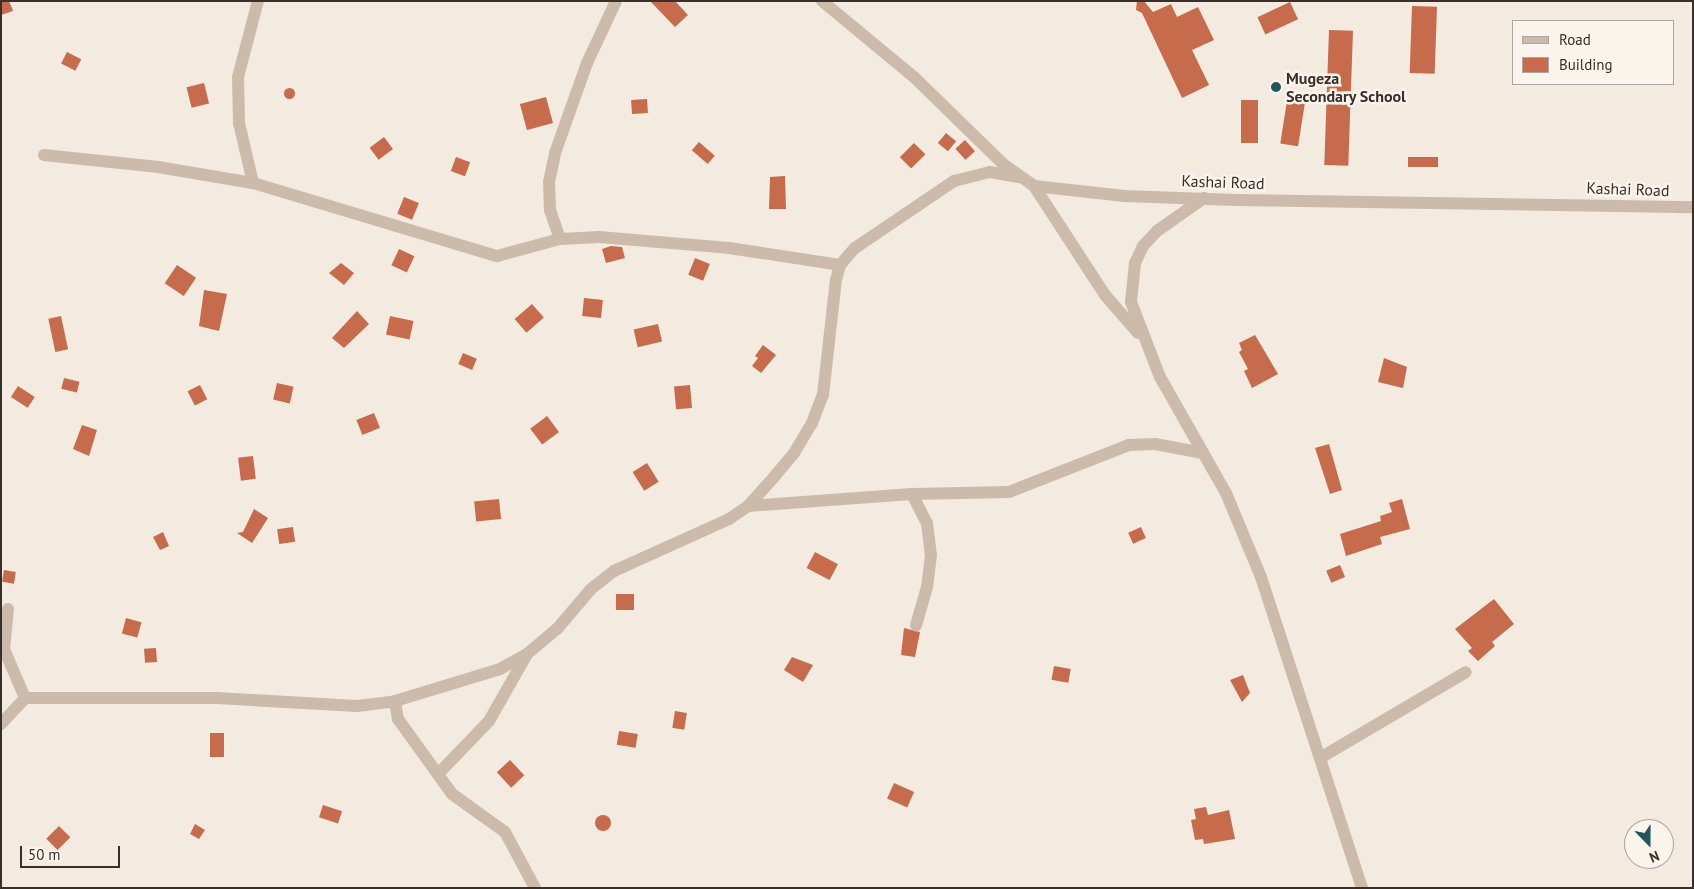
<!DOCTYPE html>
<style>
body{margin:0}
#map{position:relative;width:1694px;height:889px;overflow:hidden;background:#f3eae0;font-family:"PT Sans",sans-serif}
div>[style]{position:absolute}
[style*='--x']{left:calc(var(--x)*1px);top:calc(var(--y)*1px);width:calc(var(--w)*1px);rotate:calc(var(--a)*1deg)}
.building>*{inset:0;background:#c66b4b;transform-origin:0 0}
.round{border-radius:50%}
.minor>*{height:12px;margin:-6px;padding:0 6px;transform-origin:6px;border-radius:6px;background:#ccbbab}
.tertiary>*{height:12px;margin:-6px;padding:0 6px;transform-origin:6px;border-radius:6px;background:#ccbbab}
.dots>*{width:14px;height:14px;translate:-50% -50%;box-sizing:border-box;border:2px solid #faf4ed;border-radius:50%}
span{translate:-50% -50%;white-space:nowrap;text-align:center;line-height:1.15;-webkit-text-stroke:5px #faf4ed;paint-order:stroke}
.poi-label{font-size:16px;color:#3a2f2a;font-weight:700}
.left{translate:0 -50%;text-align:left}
.street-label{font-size:16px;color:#3a2f2a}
.frame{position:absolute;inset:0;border:2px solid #3a2f2a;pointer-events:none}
.legend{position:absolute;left:1512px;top:20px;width:162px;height:65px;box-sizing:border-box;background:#faf4ed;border:1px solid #ada59f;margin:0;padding:6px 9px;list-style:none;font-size:15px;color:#3a2f2a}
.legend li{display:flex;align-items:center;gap:10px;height:25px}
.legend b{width:25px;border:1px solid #ada59f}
.north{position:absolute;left:1624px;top:819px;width:50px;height:50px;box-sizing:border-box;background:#faf4ed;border:1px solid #ada59f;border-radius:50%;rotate:158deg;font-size:14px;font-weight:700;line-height:20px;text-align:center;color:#3a2f2a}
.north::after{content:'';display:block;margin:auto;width:18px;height:22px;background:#1f575c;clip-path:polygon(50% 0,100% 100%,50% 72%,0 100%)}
.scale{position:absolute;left:20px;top:846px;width:100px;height:22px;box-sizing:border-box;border:2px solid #3a2f2a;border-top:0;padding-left:6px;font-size:15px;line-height:18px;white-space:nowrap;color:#3a2f2a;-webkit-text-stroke:4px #faf4ed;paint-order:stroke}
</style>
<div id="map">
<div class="building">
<div style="clip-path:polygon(1px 1px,9px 1px,13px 11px,1px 15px)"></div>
<div style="clip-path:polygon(650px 1px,675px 1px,688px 15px,675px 27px)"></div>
<div style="clip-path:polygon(1137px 1px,1144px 1px,1153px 12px,1171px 4px,1177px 17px,1198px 7px,1214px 40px,1192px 50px,1209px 85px,1182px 98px,1142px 13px,1136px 10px)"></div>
<div style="left:1290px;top:2px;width:19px;height:36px;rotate:65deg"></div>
<div style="left:1412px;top:6px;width:25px;height:67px;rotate:2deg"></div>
<div style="left:1329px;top:30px;width:24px;height:135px;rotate:2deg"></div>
<div style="left:67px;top:52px;width:16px;height:13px;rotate:27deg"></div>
<div style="left:204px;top:83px;width:21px;height:18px;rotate:76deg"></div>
<div class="round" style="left:283.5px;top:87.5px;width:11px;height:11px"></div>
<div style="left:546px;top:97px;width:27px;height:27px;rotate:75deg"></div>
<div style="left:647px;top:99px;width:14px;height:16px;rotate:86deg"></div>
<div style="left:1241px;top:100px;width:17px;height:43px"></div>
<div style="left:1287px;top:101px;width:18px;height:43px;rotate:9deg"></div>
<div style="left:946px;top:133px;width:13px;height:13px;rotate:39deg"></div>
<div style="left:384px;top:137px;width:15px;height:18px;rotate:53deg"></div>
<div style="left:965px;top:140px;width:15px;height:13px;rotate:48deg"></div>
<div style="left:699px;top:142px;width:21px;height:11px;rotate:41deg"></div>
<div style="left:914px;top:143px;width:16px;height:20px;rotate:45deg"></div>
<div style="left:456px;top:157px;width:15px;height:15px;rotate:20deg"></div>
<div style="left:1408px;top:157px;width:30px;height:10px"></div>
<div style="clip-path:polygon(785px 176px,786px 209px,769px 209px,770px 177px)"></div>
<div style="left:404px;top:197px;width:16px;height:18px;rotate:22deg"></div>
<div style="clip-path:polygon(611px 246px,622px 247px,625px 258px,606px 263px,602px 249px)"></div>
<div style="left:399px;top:249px;width:17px;height:18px;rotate:25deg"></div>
<div style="left:695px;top:258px;width:16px;height:18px;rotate:22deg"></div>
<div style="clip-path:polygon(341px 263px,354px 273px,344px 285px,329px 273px)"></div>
<div style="left:177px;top:265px;width:23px;height:22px;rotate:34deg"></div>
<div style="clip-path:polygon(204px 290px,227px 294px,219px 331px,199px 326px)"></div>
<div style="left:584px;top:298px;width:19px;height:18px;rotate:6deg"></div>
<div style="left:532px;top:304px;width:18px;height:23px;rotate:49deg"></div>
<div style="clip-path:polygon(357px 311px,369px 324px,344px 348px,332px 338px)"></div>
<div style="left:61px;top:316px;width:34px;height:13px;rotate:78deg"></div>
<div style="left:390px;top:316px;width:24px;height:19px;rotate:12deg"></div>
<div style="left:658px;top:324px;width:18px;height:25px;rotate:77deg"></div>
<div style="clip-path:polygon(1255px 335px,1278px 374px,1252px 388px,1244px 371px,1248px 369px,1239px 352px,1242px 350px,1239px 343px)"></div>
<div style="clip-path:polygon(763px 345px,776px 355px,761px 373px,752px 366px,758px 358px,755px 356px)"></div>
<div style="left:463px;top:353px;width:15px;height:12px;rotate:23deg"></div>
<div style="clip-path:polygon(1384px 358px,1407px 367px,1403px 388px,1378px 382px)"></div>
<div style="left:64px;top:378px;width:16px;height:11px;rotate:14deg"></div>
<div style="left:277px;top:383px;width:17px;height:17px;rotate:13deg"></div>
<div style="left:200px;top:385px;width:16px;height:14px;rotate:63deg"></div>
<div style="left:690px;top:385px;width:23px;height:16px;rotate:85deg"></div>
<div style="left:18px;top:386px;width:20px;height:13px;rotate:33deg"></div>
<div style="left:374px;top:413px;width:16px;height:19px;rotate:68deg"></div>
<div style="left:547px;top:416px;width:20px;height:21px;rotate:53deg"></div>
<div style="clip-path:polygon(82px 425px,97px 430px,89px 456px,73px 449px)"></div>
<div style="clip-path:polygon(1329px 444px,1342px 490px,1330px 494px,1315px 448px)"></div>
<div style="left:253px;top:456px;width:23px;height:15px;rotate:83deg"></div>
<div style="left:647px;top:463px;width:22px;height:17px;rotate:58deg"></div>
<div style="left:499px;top:499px;width:20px;height:25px;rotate:84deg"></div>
<div style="clip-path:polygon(1402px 499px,1410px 529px,1380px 537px,1382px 544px,1346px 556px,1340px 534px,1381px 521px,1380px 516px,1392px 512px,1389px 503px)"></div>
<div style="clip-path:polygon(254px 509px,268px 518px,252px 543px,237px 533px,243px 532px)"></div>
<div style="left:293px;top:527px;width:15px;height:16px;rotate:82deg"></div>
<div style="left:1141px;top:527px;width:12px;height:14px;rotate:66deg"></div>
<div style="clip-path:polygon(163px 532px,169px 546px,160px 550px,153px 537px)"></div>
<div style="left:815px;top:552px;width:26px;height:18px;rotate:28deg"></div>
<div style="left:1340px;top:565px;width:13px;height:15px;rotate:67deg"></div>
<div style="left:4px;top:570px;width:12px;height:12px;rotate:9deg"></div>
<div style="left:616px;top:594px;width:18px;height:16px"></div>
<div style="clip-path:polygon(1494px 599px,1514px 624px,1492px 642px,1495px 646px,1478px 661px,1468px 651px,1472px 648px,1455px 629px)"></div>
<div style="left:126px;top:618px;width:16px;height:16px;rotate:15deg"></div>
<div style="clip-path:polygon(904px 628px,920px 632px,915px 657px,901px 655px)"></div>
<div style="left:156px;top:648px;width:14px;height:12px;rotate:86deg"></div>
<div style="clip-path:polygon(792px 657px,813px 665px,803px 682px,784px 670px)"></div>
<div style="left:1054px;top:666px;width:17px;height:14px;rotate:10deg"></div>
<div style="clip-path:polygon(1243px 675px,1250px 693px,1242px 702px,1230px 680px)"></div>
<div style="left:675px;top:711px;width:12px;height:17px;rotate:9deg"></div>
<div style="left:619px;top:731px;width:19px;height:14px;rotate:9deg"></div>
<div style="left:210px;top:733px;width:14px;height:24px"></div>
<div style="left:510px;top:760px;width:21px;height:18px;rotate:47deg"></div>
<div style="left:894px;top:783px;width:22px;height:17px;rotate:24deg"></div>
<div style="left:323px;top:805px;width:20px;height:13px;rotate:18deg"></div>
<div style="clip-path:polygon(1206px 807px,1208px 815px,1229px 810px,1235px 839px,1204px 844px,1203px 839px,1195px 840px,1191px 820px,1196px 819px,1194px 809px)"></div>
<div class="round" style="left:595px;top:815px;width:16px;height:16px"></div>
<div style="clip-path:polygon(195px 824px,205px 830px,199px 839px,190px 834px)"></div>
<div style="left:59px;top:826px;width:16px;height:18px;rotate:45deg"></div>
</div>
<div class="minor">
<div style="--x:44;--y:155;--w:115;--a:6"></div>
<div style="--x:158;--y:167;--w:96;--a:9.6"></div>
<div style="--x:253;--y:183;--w:255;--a:16.7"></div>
<div style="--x:497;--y:256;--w:65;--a:-15.1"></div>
<div style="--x:560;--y:239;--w:39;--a:-3"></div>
<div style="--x:599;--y:237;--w:130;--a:4.8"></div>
<div style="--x:729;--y:248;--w:112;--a:8.7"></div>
<div style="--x:253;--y:183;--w:62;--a:-103.1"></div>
<div style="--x:239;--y:123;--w:46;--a:-91.2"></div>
<div style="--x:238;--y:77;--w:79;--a:-75.3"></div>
<div style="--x:560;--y:239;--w:31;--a:-109"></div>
<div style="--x:550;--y:210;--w:28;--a:-92"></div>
<div style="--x:549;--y:182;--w:30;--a:-78"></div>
<div style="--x:555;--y:153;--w:96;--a:-70.4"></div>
<div style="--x:587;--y:63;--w:68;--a:-64.9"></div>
<div style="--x:912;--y:494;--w:33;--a:63"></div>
<div style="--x:927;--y:523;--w:32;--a:83"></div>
<div style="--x:931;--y:555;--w:32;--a:97"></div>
<div style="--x:927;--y:587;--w:40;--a:106"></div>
<div style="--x:748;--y:506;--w:164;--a:-4.2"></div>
<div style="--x:912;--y:494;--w:97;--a:-1.2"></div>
<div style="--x:1009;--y:492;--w:129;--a:-21.4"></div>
<div style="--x:1129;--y:445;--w:26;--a:-2"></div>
<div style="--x:1155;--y:444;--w:49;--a:10.6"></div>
<div style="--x:8;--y:609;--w:40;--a:95.7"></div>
<div style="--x:4;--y:649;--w:53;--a:66.8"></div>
<div style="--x:395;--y:701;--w:18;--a:81"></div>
<div style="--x:398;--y:719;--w:92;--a:54.2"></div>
<div style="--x:452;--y:794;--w:65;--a:35.6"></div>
<div style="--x:505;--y:832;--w:64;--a:61.8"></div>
<div style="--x:1;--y:724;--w:35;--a:-47"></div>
<div style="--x:25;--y:698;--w:192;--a:0"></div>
<div style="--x:217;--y:698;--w:140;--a:3.3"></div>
<div style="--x:357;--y:706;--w:38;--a:-7"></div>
<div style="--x:395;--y:701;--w:110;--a:-16.9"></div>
<div style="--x:500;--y:669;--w:31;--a:-29"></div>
<div style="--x:527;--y:654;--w:39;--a:-40"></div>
<div style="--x:557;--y:629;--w:52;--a:-49.6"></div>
<div style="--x:591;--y:589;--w:29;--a:-38"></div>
<div style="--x:614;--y:571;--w:126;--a:-24.3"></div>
<div style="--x:729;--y:519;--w:23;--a:-34"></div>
<div style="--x:748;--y:506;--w:39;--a:-48"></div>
<div style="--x:774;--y:477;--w:31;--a:-50"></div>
<div style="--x:794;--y:453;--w:35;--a:-59"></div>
<div style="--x:812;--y:423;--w:30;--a:-69"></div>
<div style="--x:823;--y:395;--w:116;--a:-83.6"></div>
<div style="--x:836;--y:280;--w:16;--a:-75"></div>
<div style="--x:840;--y:265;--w:23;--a:-49"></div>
<div style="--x:855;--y:248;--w:120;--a:-34.1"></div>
<div style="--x:954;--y:181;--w:37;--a:-14"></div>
<div style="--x:990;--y:172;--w:29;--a:10"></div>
<div style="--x:1320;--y:758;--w:169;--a:-30.5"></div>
<div style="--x:439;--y:773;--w:72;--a:-46.1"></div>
<div style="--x:489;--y:721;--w:77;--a:-60.4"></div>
</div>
<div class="tertiary">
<div style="--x:822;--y:1;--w:121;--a:39.6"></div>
<div style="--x:915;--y:78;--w:123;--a:44.3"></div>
<div style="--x:1003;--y:164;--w:38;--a:35"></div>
<div style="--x:1034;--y:186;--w:91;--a:6.3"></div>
<div style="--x:1124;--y:196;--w:111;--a:2.1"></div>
<div style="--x:1235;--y:200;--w:458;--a:0.9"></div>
<div style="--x:1034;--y:186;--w:130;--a:56.9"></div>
<div style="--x:1105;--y:295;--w:50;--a:49"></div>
<div style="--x:1204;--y:198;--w:57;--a:144.9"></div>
<div style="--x:1157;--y:231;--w:21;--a:133"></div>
<div style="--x:1143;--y:246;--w:19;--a:115"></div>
<div style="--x:1135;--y:263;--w:39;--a:96"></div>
<div style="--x:1131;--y:302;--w:80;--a:68.9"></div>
<div style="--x:1160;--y:377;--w:133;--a:60.4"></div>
<div style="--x:1226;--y:493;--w:91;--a:67.4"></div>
<div style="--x:1261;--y:577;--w:327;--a:72"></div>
</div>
<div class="dots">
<div style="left:1276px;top:87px;background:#1f575c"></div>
</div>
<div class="poi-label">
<span class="left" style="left:1286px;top:87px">Mugeza<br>Secondary School</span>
</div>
<div class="street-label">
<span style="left:1223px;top:182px;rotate:2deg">Kashai Road</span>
<span style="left:1628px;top:189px;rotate:2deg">Kashai Road</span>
</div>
<div class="frame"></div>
<ul class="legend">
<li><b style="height:6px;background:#ccbbab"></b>Road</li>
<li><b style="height:14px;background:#c66b4b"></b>Building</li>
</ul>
<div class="north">N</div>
<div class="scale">50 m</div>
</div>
